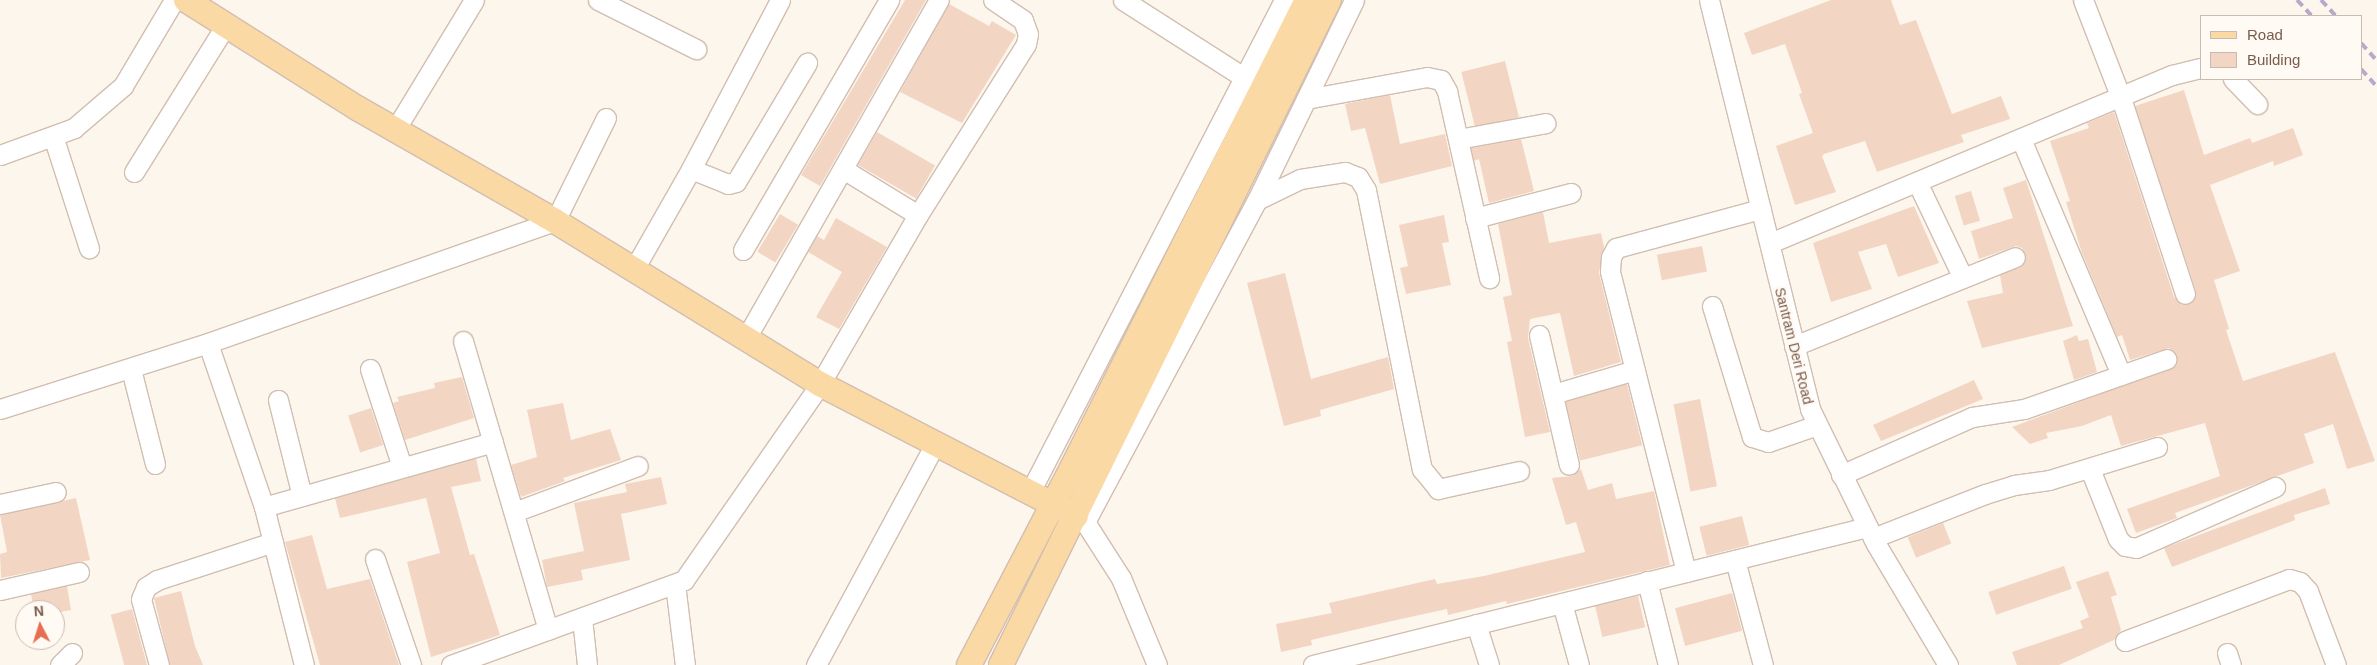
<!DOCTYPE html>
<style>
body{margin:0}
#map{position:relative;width:2377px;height:665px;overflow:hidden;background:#fdf6ec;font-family:Arial,sans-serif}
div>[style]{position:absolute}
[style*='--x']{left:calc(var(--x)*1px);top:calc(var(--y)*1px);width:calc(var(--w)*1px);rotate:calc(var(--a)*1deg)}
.building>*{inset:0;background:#f3d5c3;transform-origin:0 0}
.roads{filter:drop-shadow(1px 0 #d1beb0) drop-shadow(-1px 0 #d1beb0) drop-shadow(0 1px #d1beb0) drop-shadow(0 -1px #d1beb0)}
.minor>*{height:19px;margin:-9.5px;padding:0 9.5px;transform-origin:9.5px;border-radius:9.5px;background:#fff}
.major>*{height:24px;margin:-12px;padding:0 12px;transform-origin:12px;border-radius:12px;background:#fbd9a5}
.rail>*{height:4px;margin-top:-2px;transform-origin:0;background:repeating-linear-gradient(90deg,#b9a8c9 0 8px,transparent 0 13px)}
span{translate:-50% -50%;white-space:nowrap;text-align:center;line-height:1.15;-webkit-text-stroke:5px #fffaf3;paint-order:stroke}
.street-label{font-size:14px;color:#7a5c4d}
.legend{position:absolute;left:2200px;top:15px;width:162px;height:65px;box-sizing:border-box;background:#fffaf3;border:1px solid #cabbb1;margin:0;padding:6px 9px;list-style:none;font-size:15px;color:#7a5c4d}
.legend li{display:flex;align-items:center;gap:10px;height:25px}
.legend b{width:25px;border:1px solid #cabbb1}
.north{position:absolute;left:15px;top:600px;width:50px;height:50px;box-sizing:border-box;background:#fffaf3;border:1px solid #cabbb1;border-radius:50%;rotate:355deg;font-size:14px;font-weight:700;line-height:20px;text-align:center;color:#7a5c4d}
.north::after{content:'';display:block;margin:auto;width:18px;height:22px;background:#e76f51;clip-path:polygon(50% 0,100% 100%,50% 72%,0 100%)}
</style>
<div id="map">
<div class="building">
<div style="clip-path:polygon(905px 0,926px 0,820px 186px,801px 175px)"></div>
<div style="clip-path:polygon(1831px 0,1891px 0,1900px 25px,1916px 20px,1952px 114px,2001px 96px,2010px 119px,1961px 135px,1964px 142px,1877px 172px,1865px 141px,1824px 154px,1822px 156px,1836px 192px,1795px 205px,1776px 146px,1813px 133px,1799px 94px,1802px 93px,1785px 44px,1752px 55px,1744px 33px)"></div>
<div style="clip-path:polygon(949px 4px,989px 26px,992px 21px,1016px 35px,962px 123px,900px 92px)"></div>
<div style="left:1505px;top:61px;width:58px;height:45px;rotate:76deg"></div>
<div style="clip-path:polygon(2184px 90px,2204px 155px,2250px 138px,2252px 143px,2293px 128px,2303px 155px,2274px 166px,2273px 161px,2210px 185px,2240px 271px,2214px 280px,2229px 329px,2226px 330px,2243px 381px,2335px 352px,2375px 461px,2347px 469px,2333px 424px,2304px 434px,2314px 463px,2175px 513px,2177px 518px,2136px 533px,2127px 509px,2220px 476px,2205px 423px,2121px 446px,2111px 415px,2082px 426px,2046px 433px,2048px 438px,2030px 444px,2012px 427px,2176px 366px,2177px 355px,2169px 348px,2130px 360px,2122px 335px,2117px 337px,2082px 253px,2066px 202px,2070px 201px,2050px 141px,2089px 128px,2087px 123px,2114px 112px,2174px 297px,2182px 305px,2189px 304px,2196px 297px,2196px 291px,2135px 106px)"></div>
<div style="clip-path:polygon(1390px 95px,1400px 144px,1445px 134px,1452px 166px,1380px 184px,1365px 128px,1351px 131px,1345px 104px)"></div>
<div style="left:877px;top:132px;width:67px;height:38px;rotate:30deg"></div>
<div style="clip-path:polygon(1521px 139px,1534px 191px,1489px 203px,1479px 159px,1474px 161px,1471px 148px)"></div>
<div style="clip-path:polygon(2026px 180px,2073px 326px,1982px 348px,1967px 301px,2003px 293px,2000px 275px,2020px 267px,2026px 258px,2022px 248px,2016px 246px,1979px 259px,1971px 231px,2013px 218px,2003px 188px)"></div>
<div style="left:1971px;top:191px;width:31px;height:17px;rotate:73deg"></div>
<div style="clip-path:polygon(1914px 206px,1939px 263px,1898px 277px,1886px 244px,1858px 252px,1872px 289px,1831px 302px,1813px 243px)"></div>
<div style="clip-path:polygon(1543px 212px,1549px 243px,1601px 233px,1604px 247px,1599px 273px,1621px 362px,1574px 376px,1560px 313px,1530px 319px,1528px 338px,1550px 432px,1525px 437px,1507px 342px,1512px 341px,1503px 297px,1512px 295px,1498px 224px)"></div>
<div style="left:780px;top:214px;width:21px;height:44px;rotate:31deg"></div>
<div style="clip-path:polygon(1444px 215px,1449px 242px,1442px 243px,1451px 285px,1406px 294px,1400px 268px,1408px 266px,1399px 225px)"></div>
<div style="clip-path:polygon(836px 218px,887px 247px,839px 329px,816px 317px,842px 272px,808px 252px,817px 236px,824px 240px)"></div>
<div style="left:1702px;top:246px;width:26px;height:46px;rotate:79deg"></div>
<div style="clip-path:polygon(1285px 273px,1311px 379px,1388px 357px,1394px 389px,1320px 410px,1321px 416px,1284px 426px,1247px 283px)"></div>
<div style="clip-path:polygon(2077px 335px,2079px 341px,2088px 339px,2097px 372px,2074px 380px,2063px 341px)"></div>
<div style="clip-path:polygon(462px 377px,474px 418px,405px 440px,393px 403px,399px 401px,397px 397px,435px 388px,434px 383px)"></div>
<div style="clip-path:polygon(1974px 380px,1983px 399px,1881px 441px,1873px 425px)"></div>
<div style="left:1627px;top:384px;width:63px;height:64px;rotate:76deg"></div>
<div style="left:1700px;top:399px;width:89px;height:27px;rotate:79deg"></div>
<div style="clip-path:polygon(563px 403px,571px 440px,610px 429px,621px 460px,563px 478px,565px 481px,521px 497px,511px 465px,537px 457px,527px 410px)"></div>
<div style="left:371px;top:408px;width:39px;height:24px;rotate:72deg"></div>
<div style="clip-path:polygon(476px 458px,481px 481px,451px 487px,470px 555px,474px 554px,500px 635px,431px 657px,407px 562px,440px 553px,426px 498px,340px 518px,335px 498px)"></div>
<div style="clip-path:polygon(1581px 469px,1588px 490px,1612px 483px,1616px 499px,1654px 491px,1670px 565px,1507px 604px,1506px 601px,1448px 615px,1447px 609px,1392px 621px,1311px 640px,1312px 645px,1281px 652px,1276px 624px,1332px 613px,1329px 603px,1435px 579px,1437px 584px,1484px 576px,1585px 552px,1576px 522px,1566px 525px,1552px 478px,1572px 476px)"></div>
<div style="clip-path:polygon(661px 477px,667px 504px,621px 514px,630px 560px,581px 570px,583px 580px,547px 587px,542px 560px,584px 551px,574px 503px,627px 492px,625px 484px)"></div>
<div style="clip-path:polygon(2325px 488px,2330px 504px,2294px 515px,2295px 520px,2172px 567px,2164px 548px)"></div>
<div style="clip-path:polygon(76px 498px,90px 560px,1px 578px,0 554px,7px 552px,0 515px)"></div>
<div style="left:1742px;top:516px;width:30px;height:44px;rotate:76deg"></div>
<div style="left:1943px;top:523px;width:22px;height:38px;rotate:68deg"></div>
<div style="clip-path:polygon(312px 535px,327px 589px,370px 579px,399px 665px,320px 665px,285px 542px)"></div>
<div style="left:2064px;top:566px;width:24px;height:80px;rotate:71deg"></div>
<div style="clip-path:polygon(2108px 571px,2117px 595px,2111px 597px,2121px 630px,2114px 640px,2059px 665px,2017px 665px,2012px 652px,2083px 628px,2080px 621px,2089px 617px,2076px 582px)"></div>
<div style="clip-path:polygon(67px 586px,71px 610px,55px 613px,55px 610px,34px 610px,31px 594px)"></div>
<div style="clip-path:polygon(181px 591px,195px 646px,203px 665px,170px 665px,154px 598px)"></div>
<div style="left:1732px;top:593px;width:39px;height:59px;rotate:75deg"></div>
<div style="left:1638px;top:596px;width:32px;height:44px;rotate:77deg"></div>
<div style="left:132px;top:609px;width:58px;height:22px;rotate:75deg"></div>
</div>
<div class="roads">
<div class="minor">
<div style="--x:598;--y:0;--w:110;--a:26.6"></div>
<div style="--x:1123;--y:0;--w:145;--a:32.6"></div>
<div style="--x:1709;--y:0;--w:421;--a:76.1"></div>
<div style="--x:1810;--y:409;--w:150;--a:63.9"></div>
<div style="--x:1876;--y:544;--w:141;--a:59.2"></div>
<div style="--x:2083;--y:0;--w:105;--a:68.8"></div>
<div style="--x:2121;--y:98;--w:206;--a:71.9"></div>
<div style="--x:2233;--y:79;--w:35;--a:46"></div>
<div style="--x:1306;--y:99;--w:123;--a:-10.3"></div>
<div style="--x:1427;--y:77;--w:14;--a:12"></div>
<div style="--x:1441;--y:80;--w:13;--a:61"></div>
<div style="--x:1447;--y:91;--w:192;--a:77.3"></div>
<div style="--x:395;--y:130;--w:152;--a:-58.7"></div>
<div style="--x:53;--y:136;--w:118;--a:72.2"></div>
<div style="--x:1458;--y:139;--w:89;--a:-10.3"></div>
<div style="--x:2021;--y:139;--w:256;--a:67"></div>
<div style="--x:0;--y:155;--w:79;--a:-20"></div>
<div style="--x:74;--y:128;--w:65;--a:-40.6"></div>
<div style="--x:123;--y:86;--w:100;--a:-59.3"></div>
<div style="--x:691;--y:169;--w:40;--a:22"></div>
<div style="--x:728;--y:184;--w:8;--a:-14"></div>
<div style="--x:736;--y:182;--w:139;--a:-59.2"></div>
<div style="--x:843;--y:169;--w:88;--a:31.5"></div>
<div style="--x:134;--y:172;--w:173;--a:-58"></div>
<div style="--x:1917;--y:182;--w:106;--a:64.4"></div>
<div style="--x:1257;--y:200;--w:48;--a:-26"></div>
<div style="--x:1300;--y:179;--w:46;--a:-8.8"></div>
<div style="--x:1345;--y:172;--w:14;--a:21"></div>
<div style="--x:1358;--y:177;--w:15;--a:58"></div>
<div style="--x:1366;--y:190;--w:285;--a:78.7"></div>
<div style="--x:1422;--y:469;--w:26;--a:51"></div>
<div style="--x:1438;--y:489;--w:83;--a:-12.5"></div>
<div style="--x:1475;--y:218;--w:99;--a:-14.6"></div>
<div style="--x:1770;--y:243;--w:436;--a:-22.7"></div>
<div style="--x:2172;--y:75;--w:30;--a:-14"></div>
<div style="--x:743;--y:250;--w:290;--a:-59.7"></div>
<div style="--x:634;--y:269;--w:115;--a:-60.3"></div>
<div style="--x:691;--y:169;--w:191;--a:-62.2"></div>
<div style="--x:1712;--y:306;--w:137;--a:73"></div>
<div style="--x:1752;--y:437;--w:17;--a:17"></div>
<div style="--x:1768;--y:442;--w:52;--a:-19.1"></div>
<div style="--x:1539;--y:335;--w:133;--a:77"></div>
<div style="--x:746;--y:338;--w:389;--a:-60.3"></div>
<div style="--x:463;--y:341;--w:301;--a:73.6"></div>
<div style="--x:1794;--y:346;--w:238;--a:-21.9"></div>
<div style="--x:131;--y:369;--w:98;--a:75.8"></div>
<div style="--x:370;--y:369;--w:103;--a:71.9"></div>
<div style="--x:1553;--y:394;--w:85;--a:-16.3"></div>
<div style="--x:278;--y:400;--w:99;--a:76"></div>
<div style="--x:0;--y:409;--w:218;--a:-17.6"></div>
<div style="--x:493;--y:442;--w:238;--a:164.2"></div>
<div style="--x:264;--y:507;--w:173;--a:-108.9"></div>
<div style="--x:208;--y:343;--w:368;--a:-19.4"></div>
<div style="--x:555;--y:221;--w:115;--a:-63.7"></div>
<div style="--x:2090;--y:469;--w:75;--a:68.2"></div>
<div style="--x:2118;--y:539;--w:10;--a:45"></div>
<div style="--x:2125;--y:546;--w:11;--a:10"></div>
<div style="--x:2136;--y:548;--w:152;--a:-23.7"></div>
<div style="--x:1841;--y:475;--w:143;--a:-23.9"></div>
<div style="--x:1972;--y:417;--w:53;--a:-8.7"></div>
<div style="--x:2024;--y:409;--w:151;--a:-19.3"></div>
<div style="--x:1030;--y:492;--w:554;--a:-62.69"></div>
<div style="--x:0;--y:504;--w:57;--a:-12.1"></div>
<div style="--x:264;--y:507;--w:163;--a:75.8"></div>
<div style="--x:514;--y:512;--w:132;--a:-20.4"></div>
<div style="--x:1076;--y:516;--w:11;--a:34"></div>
<div style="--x:1085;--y:522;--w:365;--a:-61.9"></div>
<div style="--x:1257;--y:200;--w:222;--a:-64.1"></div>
<div style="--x:1085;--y:522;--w:67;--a:57.3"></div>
<div style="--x:1121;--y:578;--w:94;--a:67.5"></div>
<div style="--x:1873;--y:538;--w:120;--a:-21.4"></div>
<div style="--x:1985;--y:494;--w:30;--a:-17"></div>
<div style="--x:2014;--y:485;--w:35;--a:-8"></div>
<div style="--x:2049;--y:480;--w:113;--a:-17"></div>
<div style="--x:375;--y:559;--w:112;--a:71.2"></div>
<div style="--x:1735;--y:560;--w:109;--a:75.1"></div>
<div style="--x:1686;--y:572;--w:310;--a:-104.2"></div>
<div style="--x:1610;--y:271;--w:14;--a:-86"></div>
<div style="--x:1611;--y:257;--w:10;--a:-61"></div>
<div style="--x:1616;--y:248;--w:150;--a:-15.1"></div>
<div style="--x:1647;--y:581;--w:87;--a:76"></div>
<div style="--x:675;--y:584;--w:82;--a:83"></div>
<div style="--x:0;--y:590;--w:81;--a:-12.8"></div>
<div style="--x:1562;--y:603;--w:64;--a:74.7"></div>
<div style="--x:582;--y:618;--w:47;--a:83.9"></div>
<div style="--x:1476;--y:624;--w:43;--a:72.4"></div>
<div style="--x:2125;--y:641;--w:175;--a:-20.7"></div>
<div style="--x:2289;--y:579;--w:11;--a:15"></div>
<div style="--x:2300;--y:582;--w:12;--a:48"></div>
<div style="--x:2308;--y:591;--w:79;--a:69.3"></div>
<div style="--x:2227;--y:653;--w:13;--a:72"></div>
<div style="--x:60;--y:665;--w:17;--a:-45"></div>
<div style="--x:159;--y:665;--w:68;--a:-105.3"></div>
<div style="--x:141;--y:599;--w:13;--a:-67"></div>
<div style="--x:146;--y:587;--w:13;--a:-32"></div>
<div style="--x:157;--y:580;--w:122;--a:-18.1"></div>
<div style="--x:451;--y:665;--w:248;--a:-20"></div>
<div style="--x:684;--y:580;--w:239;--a:-55.2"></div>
<div style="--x:820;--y:384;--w:195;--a:-59.9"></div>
<div style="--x:918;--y:215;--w:202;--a:-57.7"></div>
<div style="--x:1026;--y:44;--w:10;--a:-79"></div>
<div style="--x:1028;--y:34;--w:15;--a:-110"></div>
<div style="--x:1023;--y:20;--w:36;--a:-146"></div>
<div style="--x:816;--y:665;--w:251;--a:-61.7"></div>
<div style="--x:1313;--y:665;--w:571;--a:-13.99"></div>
</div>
<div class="major">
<div style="--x:186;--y:0;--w:202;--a:32.3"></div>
<div style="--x:357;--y:108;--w:228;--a:29.7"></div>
<div style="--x:555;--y:221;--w:311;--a:31.6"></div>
<div style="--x:820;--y:384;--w:288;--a:27.3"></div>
<div style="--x:969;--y:665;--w:222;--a:-62.4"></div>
<div style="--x:1072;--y:468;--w:524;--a:-63.34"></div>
<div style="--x:1001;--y:665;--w:741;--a:-63.75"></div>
</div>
</div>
<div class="rail">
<div style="--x:2297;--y:0;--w:22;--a:47"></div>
<div style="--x:2321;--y:0;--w:22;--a:47"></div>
<div style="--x:2361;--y:43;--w:24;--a:48"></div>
<div style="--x:2361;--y:69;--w:24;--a:48"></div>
</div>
<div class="street-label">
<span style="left:1794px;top:346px;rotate:76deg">Santram Deri Road</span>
</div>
<ul class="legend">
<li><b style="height:6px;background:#fbd9a5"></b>Road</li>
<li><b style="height:14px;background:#f3d5c3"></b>Building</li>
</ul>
<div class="north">N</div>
</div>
